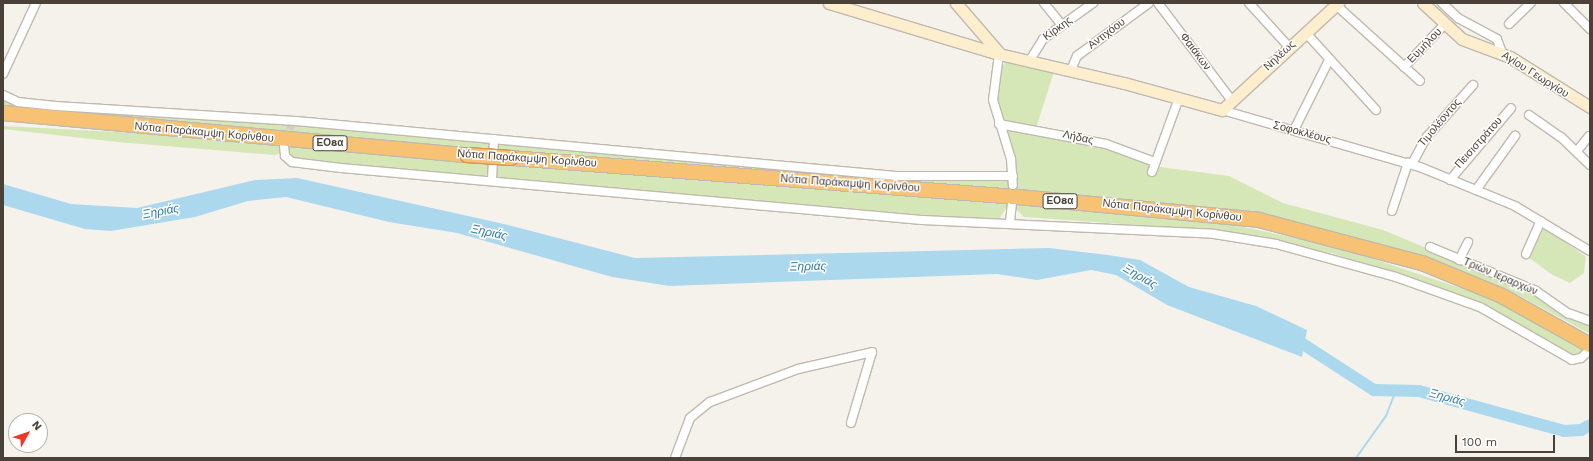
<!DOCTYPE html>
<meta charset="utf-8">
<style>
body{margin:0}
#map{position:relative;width:1593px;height:461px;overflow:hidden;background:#f5f2ec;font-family:"Work Sans",sans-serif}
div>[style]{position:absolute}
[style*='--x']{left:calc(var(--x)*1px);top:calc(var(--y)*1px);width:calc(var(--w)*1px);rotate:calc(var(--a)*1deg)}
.green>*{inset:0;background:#d5e7b7}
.water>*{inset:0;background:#acd8ee}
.stream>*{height:2px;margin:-1px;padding:0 1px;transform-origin:1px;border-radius:1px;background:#acd8ee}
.river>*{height:12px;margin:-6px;padding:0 6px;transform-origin:6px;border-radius:6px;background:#acd8ee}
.street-tunnel>*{height:8px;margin-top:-4px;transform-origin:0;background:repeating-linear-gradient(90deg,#d3cfc8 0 8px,transparent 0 12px)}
.roads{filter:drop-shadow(1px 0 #c1b9ae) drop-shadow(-1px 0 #c1b9ae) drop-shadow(0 1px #c1b9ae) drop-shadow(0 -1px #c1b9ae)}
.street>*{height:8px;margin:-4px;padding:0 4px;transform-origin:4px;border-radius:4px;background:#fff}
.secondary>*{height:11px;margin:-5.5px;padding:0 5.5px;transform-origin:5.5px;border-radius:5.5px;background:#fdeece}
.highway>*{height:14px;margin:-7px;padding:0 7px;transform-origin:7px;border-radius:7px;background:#f8c274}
.bridges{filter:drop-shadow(1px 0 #d89543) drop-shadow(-1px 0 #d89543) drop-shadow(0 1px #d89543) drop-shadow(0 -1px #d89543)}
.highway-bridge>*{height:14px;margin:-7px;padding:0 7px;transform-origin:7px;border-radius:7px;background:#f8c274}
span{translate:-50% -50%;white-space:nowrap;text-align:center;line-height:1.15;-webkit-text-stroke:3px #fff;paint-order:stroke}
.shield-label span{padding:1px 3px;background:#fff;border:1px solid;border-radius:3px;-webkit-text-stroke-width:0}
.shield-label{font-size:10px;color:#4a4239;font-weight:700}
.street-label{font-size:11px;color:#4a4239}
.water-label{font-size:12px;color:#317ca2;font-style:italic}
.frame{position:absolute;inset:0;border:4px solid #4a4239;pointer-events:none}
.north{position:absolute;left:8px;top:413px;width:40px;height:40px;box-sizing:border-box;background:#fff;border:1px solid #b7b3b0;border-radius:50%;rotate:50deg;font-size:11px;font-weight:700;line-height:16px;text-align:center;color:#4a4239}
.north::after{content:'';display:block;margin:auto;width:14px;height:18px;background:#f13527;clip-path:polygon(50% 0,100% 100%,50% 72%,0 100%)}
.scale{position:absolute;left:1455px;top:435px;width:100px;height:18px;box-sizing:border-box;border:2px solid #4a4239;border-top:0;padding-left:5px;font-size:12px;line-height:14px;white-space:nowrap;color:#4a4239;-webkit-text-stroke:3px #fff;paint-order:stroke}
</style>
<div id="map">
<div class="green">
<div style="clip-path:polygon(1012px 61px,1054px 72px,1036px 128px,1002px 121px,994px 90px,998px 72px,1005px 63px)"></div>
<div style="clip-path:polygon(3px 98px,491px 142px,491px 150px,14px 108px,3px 105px)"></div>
<div style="clip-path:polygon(3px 126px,118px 132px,282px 145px,281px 153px,275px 155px,117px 142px,3px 129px)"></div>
<div style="clip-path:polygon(1004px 128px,1118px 151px,1160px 167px,1229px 176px,1283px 203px,1383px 230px,1530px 291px,1590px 324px,1590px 334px,1522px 297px,1457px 272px,1278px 218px,1154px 203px,497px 150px,497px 142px,504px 143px,895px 179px,1004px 180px,1016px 185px,1016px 164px)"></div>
<div style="clip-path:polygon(285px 146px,491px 163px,489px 174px,482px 178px,298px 161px,290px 158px)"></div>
<div style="clip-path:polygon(495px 163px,1009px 204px,1000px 218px,981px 220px,502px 179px,496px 175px)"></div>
<div style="clip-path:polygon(1017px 203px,1229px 224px,1338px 247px,1508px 304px,1588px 348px,1575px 356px,1567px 354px,1491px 309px,1332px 253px,1207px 230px,1024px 217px,1016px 209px)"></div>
<div style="clip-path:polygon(1544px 227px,1586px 257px,1584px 273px,1570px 283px,1551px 274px,1528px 257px)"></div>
</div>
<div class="water">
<div style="clip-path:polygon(297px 178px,504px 224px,635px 258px,1049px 248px,1108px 255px,1140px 260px,1189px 287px,1256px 306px,1307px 330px,1302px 357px,1167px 305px,1116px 275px,1091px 270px,1037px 280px,997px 274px,670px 286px,612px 277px,457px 233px,389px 222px,286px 197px,248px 201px,195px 217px,111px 231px,85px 229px,3px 205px,3px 184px,71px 204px,137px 208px,255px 180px)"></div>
</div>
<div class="stream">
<div style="--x:1356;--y:458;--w:52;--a:-54.5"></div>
<div style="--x:1386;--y:416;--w:30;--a:-69"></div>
</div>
<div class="river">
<div style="--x:1292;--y:337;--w:98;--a:32.9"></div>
<div style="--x:1374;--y:390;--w:45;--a:1.3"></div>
<div style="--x:1419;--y:391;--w:150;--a:15.4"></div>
<div style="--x:1564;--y:431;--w:17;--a:-3"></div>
<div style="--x:1581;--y:430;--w:10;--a:-29"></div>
</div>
<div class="street-tunnel">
<div style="--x:285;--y:141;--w:17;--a:-69"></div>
</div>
<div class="roads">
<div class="street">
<div style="--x:1044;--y:3;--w:28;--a:51"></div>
<div style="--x:1158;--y:3;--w:123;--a:52.9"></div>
<div style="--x:1249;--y:3;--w:59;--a:47.7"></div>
<div style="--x:1442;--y:3;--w:22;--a:43"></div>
<div style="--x:1458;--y:18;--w:44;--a:28.3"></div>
<div style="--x:1497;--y:39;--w:15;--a:70"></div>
<div style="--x:1564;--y:3;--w:37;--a:45"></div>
<div style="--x:1336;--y:5;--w:113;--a:42.1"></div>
<div style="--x:1509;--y:24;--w:30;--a:-44"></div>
<div style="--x:1306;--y:33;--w:104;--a:47.7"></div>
<div style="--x:999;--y:54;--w:46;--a:97.4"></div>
<div style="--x:993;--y:100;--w:62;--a:73"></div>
<div style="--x:1011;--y:159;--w:26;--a:86"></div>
<div style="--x:1030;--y:60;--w:25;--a:-58"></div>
<div style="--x:1043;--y:39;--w:62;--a:-35.8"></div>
<div style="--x:1404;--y:67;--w:59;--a:-46.4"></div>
<div style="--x:1071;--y:70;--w:15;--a:-67"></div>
<div style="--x:1077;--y:56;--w:89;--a:-36.4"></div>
<div style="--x:3;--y:74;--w:78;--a:-65.1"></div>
<div style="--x:3;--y:95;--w:17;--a:25"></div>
<div style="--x:18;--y:102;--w:38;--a:6"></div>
<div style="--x:56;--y:106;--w:240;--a:3.6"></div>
<div style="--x:296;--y:121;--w:603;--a:5.24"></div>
<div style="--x:896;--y:176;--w:117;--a:0"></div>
<div style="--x:1222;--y:110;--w:206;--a:16.1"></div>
<div style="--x:1420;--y:167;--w:103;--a:22.3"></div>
<div style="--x:1515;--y:206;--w:87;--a:31"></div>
<div style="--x:1529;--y:115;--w:39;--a:35"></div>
<div style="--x:1561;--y:137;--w:40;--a:44"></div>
<div style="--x:999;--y:124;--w:109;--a:10.6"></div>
<div style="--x:1106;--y:144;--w:52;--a:20.2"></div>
<div style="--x:1294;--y:130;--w:78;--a:-63.4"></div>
<div style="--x:284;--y:146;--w:10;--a:84"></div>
<div style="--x:285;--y:156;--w:9;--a:41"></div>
<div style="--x:292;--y:162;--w:49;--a:7"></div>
<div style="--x:341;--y:168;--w:583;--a:5.11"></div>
<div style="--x:922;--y:220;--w:292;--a:2.7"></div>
<div style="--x:1214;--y:234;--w:63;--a:9.2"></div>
<div style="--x:1276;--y:244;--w:124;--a:15.4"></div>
<div style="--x:1396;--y:277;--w:89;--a:19.7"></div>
<div style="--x:1480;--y:307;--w:106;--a:29.9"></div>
<div style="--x:1572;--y:360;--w:9;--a:-13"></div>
<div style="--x:1581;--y:358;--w:12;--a:-42"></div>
<div style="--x:1577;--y:151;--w:19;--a:-51"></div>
<div style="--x:1412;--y:164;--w:30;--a:-62"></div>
<div style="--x:1426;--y:138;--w:71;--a:-48.4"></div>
<div style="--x:1152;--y:172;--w:79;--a:-70"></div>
<div style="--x:492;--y:180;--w:41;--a:-87.2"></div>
<div style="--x:1450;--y:180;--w:94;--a:-49.7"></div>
<div style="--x:1476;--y:190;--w:67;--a:-54.2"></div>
<div style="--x:1392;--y:211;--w:51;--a:-71.6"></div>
<div style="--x:1010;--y:222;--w:19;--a:-84"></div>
<div style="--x:1430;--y:247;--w:115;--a:22.5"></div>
<div style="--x:1536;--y:291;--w:39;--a:35"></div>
<div style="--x:1568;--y:313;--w:23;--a:20"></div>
<div style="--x:1526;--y:254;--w:36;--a:-66"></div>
<div style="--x:1459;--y:260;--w:20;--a:-63"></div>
<div style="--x:675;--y:458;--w:43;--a:-69.4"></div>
<div style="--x:690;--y:418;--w:26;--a:-39"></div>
<div style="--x:710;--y:402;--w:94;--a:-20.6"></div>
<div style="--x:798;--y:369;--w:76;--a:-12.9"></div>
<div style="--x:872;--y:352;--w:74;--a:106.5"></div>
</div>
<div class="secondary">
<div style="--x:829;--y:3;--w:177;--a:16.7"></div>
<div style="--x:999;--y:54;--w:128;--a:13.1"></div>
<div style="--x:1124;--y:83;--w:102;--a:15.4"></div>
<div style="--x:1222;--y:110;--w:158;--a:-42.7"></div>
<div style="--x:956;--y:3;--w:66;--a:49.3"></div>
<div style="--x:1423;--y:3;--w:53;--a:42.7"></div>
<div style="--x:1462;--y:39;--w:51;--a:20.6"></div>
<div style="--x:1510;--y:57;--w:94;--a:32"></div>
</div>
<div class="highway">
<div style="--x:3;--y:113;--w:466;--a:5.2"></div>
<div style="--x:511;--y:158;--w:508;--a:4.41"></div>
<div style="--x:1017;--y:197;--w:243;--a:5.4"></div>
<div style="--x:1259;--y:220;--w:169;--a:14.8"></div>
<div style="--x:1422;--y:263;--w:87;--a:22.4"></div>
<div style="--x:1502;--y:296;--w:101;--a:29.1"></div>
</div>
</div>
<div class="bridges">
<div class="highway-bridge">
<div style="--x:467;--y:155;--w:44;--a:3.9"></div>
</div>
</div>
<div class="shield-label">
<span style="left:330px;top:143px">ΕΟ8α</span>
<span style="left:1060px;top:201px">ΕΟ8α</span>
</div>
<div class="street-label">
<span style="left:1058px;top:29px;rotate:-36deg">Κίρκης</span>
<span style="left:1107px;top:34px;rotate:-37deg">Αντιχόου</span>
<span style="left:1425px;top:46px;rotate:-46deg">Ευμήλου</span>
<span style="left:1195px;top:52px;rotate:53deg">Φαιάκων</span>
<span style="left:1280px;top:56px;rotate:-43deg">Νηλέως</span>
<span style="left:1535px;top:75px;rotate:32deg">Αγίου Γεωργίου</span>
<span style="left:1440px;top:123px;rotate:-50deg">Τιμολέοντος</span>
<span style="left:204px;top:133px;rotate:5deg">Νότια Παράκαμψη Κορίνθου</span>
<span style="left:1302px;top:133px;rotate:15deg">Σοφοκλέους</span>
<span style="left:1078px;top:138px;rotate:12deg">Λήδας</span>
<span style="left:1479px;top:143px;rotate:-48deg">Πεισιστράτου</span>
<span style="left:527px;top:159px;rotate:4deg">Νότια Παράκαμψη Κορίνθου</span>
<span style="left:850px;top:184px;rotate:4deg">Νότια Παράκαμψη Κορίνθου</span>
<span style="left:1172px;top:211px;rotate:6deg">Νότια Παράκαμψη Κορίνθου</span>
<span style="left:1500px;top:277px;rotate:23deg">Τριών Ιεραρχών</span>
</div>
<div class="water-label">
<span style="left:161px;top:212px;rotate:-11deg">Ξηριάς</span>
<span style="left:489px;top:233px;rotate:12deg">Ξηριάς</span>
<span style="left:808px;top:267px;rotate:-1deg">Ξηριάς</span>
<span style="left:1140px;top:277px;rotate:30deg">Ξηριάς</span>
<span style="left:1447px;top:398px;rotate:15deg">Ξηριάς</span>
</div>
<div class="frame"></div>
<div class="north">N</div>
<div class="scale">100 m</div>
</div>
